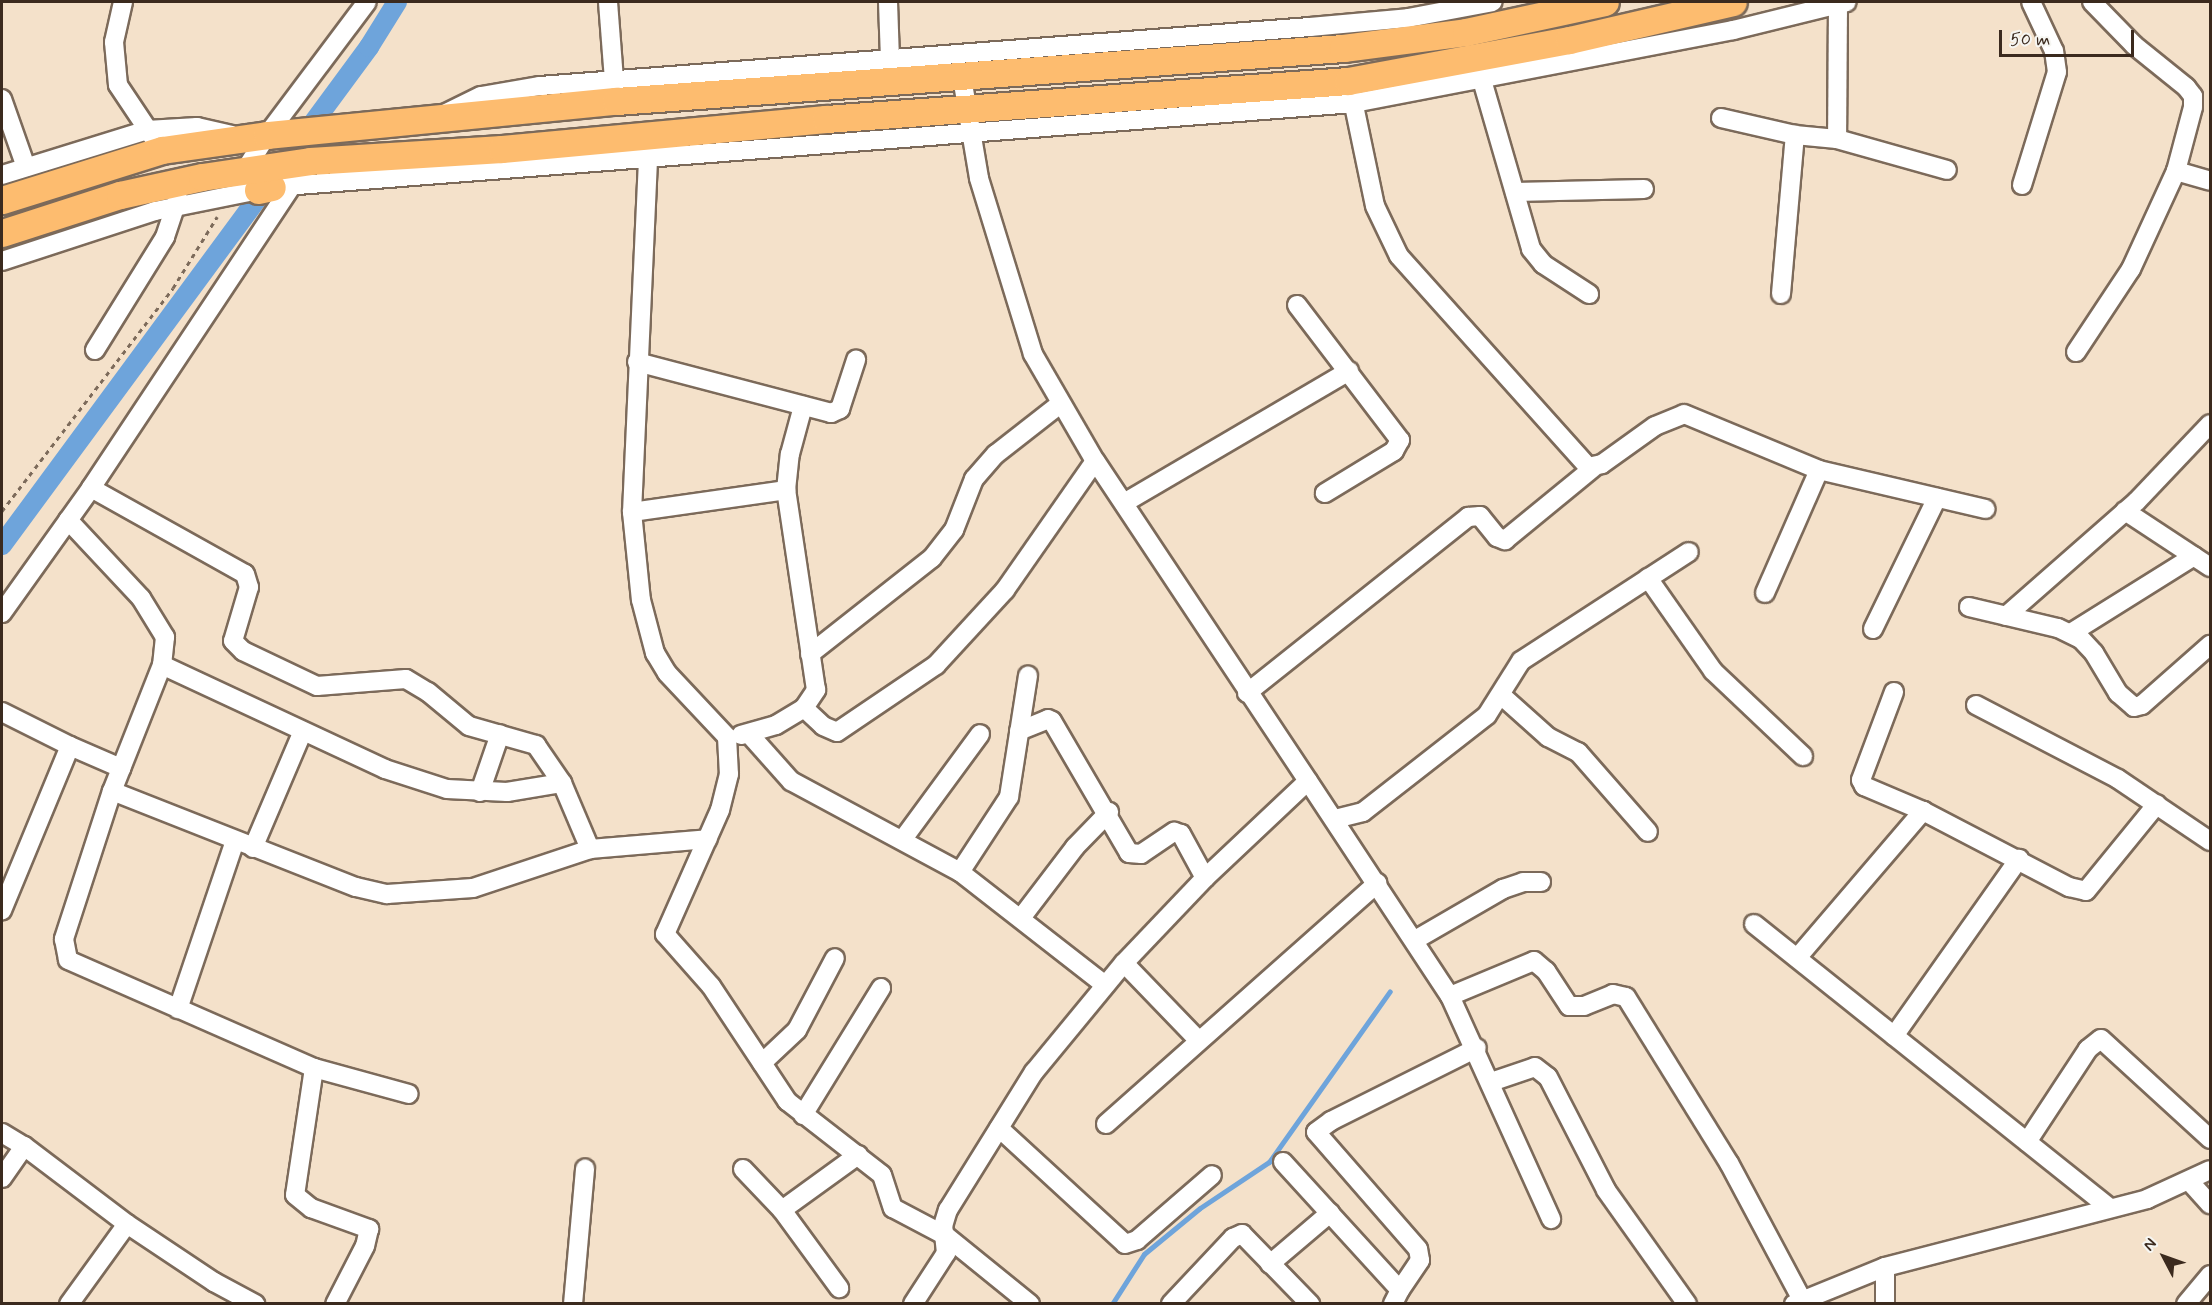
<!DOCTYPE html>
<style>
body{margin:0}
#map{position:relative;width:2212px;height:1305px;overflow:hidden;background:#f4e1ca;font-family:Mynerve,sans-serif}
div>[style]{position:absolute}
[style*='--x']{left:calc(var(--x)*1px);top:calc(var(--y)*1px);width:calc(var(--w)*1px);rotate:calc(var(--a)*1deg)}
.stream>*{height:5px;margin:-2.5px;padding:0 2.5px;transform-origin:2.5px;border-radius:2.5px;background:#6ea4db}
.canal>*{height:20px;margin:-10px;padding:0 10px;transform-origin:10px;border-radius:10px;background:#6ea4db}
.path>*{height:3px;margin-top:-1.5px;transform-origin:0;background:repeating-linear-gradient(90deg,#7c6a5a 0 4.5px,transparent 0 9px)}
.roads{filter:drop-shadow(2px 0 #7c6a5a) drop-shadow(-2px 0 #7c6a5a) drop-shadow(0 2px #7c6a5a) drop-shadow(0 -2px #7c6a5a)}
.minor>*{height:18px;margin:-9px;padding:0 9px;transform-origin:9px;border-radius:9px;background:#fff}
.highway>*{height:27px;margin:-13.5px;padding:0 13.5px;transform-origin:13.5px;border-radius:13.5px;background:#fdbc6f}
span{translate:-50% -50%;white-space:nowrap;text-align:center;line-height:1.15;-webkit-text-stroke:6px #f6f6f2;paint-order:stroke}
.frame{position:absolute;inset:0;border:3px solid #3b2a1e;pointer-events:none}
.north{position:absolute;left:2134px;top:1227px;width:60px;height:60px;-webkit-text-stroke:4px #f6f6f2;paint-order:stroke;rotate:311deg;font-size:16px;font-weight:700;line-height:24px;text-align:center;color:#3b2a1e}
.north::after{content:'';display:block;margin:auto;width:21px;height:27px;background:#3b2a1e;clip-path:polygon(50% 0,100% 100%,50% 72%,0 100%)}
.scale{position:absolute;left:1999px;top:30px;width:135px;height:27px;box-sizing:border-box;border:3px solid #3b2a1e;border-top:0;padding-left:8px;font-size:18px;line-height:21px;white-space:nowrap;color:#3b2a1e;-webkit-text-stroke:4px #f6f6f2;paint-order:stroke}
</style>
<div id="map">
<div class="stream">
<div style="--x:1112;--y:1304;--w:59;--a:-57.4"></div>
<div style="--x:1144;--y:1254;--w:72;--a:-39.4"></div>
<div style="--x:1200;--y:1208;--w:83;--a:-33.7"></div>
<div style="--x:1269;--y:1162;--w:209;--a:-54.7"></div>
</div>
<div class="canal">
<div style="--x:2;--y:545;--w:619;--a:-53.61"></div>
<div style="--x:369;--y:47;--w:53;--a:-58.1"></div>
</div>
<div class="path">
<div style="--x:2;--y:511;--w:281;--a:-52.5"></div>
<div style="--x:173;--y:288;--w:84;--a:-58.2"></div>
</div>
<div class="roads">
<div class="minor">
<div style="--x:123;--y:2;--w:41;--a:102.7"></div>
<div style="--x:114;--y:42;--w:43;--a:84.7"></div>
<div style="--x:118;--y:85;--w:65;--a:56.3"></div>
<div style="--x:608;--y:2;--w:78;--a:85.6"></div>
<div style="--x:888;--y:2;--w:57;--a:88"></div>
<div style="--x:1838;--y:4;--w:135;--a:90.4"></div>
<div style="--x:1837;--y:139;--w:114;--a:15.7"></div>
<div style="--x:1482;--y:80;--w:176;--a:73.8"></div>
<div style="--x:1531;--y:249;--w:19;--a:51"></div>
<div style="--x:1543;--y:264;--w:55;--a:33.1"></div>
<div style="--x:1351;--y:91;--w:117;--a:78.2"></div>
<div style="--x:1375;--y:206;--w:55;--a:64.4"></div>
<div style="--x:1399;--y:256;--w:283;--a:48.1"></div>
<div style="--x:1588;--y:467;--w:14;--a:-12"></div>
<div style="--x:1602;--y:464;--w:65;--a:-35.6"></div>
<div style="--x:1655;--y:426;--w:31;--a:-22"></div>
<div style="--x:1684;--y:414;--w:146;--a:22.5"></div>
<div style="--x:1819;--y:470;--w:171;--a:13.2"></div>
<div style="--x:2;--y:99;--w:72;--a:70.6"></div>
<div style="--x:446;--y:113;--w:39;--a:-26"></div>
<div style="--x:481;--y:96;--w:60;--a:-9.6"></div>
<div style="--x:540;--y:86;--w:772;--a:-4.38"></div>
<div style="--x:1310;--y:27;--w:98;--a:-5.2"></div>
<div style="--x:1408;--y:18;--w:86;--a:-10.7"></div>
<div style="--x:1721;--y:118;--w:76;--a:12.9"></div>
<div style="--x:1795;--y:135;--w:42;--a:5.4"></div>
<div style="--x:648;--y:160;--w:352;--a:92.6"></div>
<div style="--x:632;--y:512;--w:88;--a:84.2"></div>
<div style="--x:641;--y:600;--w:55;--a:75.2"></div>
<div style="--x:655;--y:653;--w:23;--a:59"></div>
<div style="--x:667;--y:673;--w:88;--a:46.8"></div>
<div style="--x:727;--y:737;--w:37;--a:87"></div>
<div style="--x:729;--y:774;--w:37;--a:104"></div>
<div style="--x:720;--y:810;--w:136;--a:113.9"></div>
<div style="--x:665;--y:934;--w:69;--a:48.5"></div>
<div style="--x:711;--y:986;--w:138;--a:56.5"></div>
<div style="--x:787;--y:1101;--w:120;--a:37.9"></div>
<div style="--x:882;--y:1175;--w:35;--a:72"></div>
<div style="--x:893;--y:1208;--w:60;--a:27.8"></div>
<div style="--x:946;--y:1236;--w:108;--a:39"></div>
<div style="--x:2176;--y:171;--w:35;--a:16"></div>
<div style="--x:2;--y:175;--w:152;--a:-17.2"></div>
<div style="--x:147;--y:130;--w:50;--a:-3.4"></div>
<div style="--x:197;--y:127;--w:36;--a:13"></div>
<div style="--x:242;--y:175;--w:47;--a:-58"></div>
<div style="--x:267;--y:135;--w:166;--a:-53.1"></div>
<div style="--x:2022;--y:185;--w:118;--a:-72.8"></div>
<div style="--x:2057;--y:72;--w:21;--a:-98"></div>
<div style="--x:2054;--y:51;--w:54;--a:-115.1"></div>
<div style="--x:272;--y:187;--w:1085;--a:-4.44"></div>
<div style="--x:1354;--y:103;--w:386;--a:-10.9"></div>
<div style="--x:1733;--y:30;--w:117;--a:-13.8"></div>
<div style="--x:1515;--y:192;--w:129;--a:-1.3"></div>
<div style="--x:2;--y:261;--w:161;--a:-18.1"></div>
<div style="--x:155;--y:211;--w:105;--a:-11.5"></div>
<div style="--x:1781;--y:294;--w:160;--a:-85"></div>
<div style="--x:1297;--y:305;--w:170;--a:52.7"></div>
<div style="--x:1400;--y:440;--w:13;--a:119"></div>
<div style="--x:1394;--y:451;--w:81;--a:148.7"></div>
<div style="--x:95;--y:350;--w:133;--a:-58.2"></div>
<div style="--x:165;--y:237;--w:41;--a:-71.6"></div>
<div style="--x:2076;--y:352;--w:100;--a:-56.5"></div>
<div style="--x:2131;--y:269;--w:108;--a:-65.3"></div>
<div style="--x:2176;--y:171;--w:66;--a:-75.1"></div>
<div style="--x:2193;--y:107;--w:11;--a:-90"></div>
<div style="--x:2193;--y:96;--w:11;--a:-128"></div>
<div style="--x:2186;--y:87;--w:67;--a:-141.1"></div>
<div style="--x:2134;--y:45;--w:60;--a:-134.3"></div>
<div style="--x:637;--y:362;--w:201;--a:14.7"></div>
<div style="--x:831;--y:413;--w:10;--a:-24"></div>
<div style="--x:840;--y:409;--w:52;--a:-71.9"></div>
<div style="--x:91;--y:488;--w:176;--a:29.2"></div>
<div style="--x:245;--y:574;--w:14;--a:73"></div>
<div style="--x:249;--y:587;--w:56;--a:106.5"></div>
<div style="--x:233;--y:641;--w:14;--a:45"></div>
<div style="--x:243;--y:651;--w:82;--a:25.3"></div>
<div style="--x:317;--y:686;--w:89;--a:-4.5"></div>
<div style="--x:406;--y:679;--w:26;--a:31"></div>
<div style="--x:428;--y:692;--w:53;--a:39.7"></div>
<div style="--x:469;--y:726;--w:70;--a:15.8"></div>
<div style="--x:536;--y:745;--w:46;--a:55.6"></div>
<div style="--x:1124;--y:503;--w:261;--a:-30.4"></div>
<div style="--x:2125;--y:511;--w:102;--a:33.4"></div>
<div style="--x:632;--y:512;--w:156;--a:-8.1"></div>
<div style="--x:68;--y:520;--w:107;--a:46.9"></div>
<div style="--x:141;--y:598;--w:46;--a:58.4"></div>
<div style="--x:165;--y:637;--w:28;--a:96"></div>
<div style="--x:162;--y:665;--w:136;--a:111.6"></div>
<div style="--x:112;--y:791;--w:262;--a:21.5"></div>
<div style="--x:356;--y:887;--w:32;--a:13"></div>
<div style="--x:387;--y:894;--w:86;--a:-4"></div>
<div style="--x:473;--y:888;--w:123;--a:-18.4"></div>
<div style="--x:590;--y:849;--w:118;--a:-4.8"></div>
<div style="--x:1648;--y:578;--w:113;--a:55"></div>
<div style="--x:1713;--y:671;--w:124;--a:43.4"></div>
<div style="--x:1765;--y:593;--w:134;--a:-66.3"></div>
<div style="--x:1969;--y:607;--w:91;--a:13.3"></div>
<div style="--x:2058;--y:628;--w:25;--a:26"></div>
<div style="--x:2081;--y:639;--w:19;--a:47"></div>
<div style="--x:2094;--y:653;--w:47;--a:59"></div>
<div style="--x:2118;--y:693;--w:21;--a:41"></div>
<div style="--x:2134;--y:707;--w:8;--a:-14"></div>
<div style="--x:2142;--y:705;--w:91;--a:-41.4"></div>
<div style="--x:2;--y:613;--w:153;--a:-54.5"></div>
<div style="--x:91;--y:488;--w:365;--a:-56.4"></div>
<div style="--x:2006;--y:616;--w:174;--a:-41.3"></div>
<div style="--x:2137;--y:501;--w:106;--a:-46.5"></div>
<div style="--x:1873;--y:629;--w:146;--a:-64"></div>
<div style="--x:2071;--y:633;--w:145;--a:-32"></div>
<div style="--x:810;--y:654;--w:155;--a:-38.2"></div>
<div style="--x:932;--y:558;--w:36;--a:-52"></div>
<div style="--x:954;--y:530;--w:55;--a:-68.6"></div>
<div style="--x:974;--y:479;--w:33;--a:-49"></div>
<div style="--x:996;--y:454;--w:81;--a:-38"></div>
<div style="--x:162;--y:665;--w:246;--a:25"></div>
<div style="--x:385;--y:769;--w:65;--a:17.9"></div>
<div style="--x:447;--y:789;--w:60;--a:2.9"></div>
<div style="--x:507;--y:792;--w:56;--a:-9.3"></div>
<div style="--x:562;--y:783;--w:72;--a:67"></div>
<div style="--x:1894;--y:692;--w:94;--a:110.6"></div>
<div style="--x:1861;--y:780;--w:7;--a:63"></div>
<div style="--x:1864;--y:786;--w:64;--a:23"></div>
<div style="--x:1247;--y:693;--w:283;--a:-38.5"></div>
<div style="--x:1468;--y:517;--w:12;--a:-5"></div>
<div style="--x:1480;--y:516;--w:27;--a:51"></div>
<div style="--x:1497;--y:537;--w:9;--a:21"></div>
<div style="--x:1505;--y:540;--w:114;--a:-39.3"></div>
<div style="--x:1501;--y:695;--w:63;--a:41.8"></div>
<div style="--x:1548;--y:737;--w:34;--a:27"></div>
<div style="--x:1578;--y:752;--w:106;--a:48.8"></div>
<div style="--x:1976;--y:705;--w:160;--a:27.5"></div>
<div style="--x:2118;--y:779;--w:111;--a:34"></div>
<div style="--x:804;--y:708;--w:26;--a:43"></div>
<div style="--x:823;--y:726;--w:15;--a:23"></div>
<div style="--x:837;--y:732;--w:120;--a:-34.1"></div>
<div style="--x:936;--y:665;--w:102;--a:-47.4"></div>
<div style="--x:1005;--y:590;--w:157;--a:-55.1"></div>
<div style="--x:2;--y:712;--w:76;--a:26.6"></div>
<div style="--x:70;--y:746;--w:178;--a:112.5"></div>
<div style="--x:1019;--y:731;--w:31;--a:-22"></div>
<div style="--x:1048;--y:719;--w:4;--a:27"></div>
<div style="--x:1052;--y:721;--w:153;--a:59.7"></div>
<div style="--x:1129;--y:853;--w:12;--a:5"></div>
<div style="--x:1141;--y:854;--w:40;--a:-34"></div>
<div style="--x:1174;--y:832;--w:7;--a:16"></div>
<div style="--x:1181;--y:834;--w:50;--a:61.4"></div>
<div style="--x:741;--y:735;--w:36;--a:-16"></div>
<div style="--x:776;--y:725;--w:33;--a:-31"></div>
<div style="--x:804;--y:708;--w:22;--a:-56"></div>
<div style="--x:816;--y:690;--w:202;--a:-98.5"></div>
<div style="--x:786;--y:490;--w:36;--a:-84"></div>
<div style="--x:790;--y:454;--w:50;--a:-74.8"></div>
<div style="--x:750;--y:735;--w:62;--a:48.3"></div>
<div style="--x:791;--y:781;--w:192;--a:28.3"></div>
<div style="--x:960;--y:872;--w:184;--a:37.9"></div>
<div style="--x:70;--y:746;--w:56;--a:23.3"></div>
<div style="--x:1308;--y:781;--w:258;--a:56.6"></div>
<div style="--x:1450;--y:996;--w:91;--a:-22.6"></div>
<div style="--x:1534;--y:961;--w:16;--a:40"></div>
<div style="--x:1546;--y:971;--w:42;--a:56.7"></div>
<div style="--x:1569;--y:1006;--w:15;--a:0"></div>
<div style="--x:1584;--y:1006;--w:31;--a:-22"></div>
<div style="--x:1613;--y:994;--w:13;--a:13"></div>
<div style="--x:1626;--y:997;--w:195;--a:58.2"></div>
<div style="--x:1729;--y:1163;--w:155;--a:61.9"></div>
<div style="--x:112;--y:791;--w:156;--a:108"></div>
<div style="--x:64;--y:939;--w:21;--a:79"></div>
<div style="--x:68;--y:960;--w:269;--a:23.7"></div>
<div style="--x:314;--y:1068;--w:98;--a:15.3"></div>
<div style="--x:480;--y:792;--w:61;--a:-71"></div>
<div style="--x:1335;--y:819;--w:29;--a:-14"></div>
<div style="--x:1363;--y:812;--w:157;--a:-38"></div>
<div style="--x:1487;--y:715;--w:64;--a:-57.8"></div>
<div style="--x:1521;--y:661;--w:200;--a:-33"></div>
<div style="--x:903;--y:839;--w:130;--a:-53.7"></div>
<div style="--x:253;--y:848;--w:127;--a:-66.9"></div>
<div style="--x:960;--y:872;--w:90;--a:-56.8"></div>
<div style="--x:1009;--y:797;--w:123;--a:-81.1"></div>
<div style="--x:1021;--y:918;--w:89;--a:-52.7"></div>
<div style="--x:1075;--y:847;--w:49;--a:-45.8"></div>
<div style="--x:1754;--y:924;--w:454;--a:38.6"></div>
<div style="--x:1415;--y:940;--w:102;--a:-30.1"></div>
<div style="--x:1503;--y:889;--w:21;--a:-19"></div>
<div style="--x:1523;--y:882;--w:18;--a:0"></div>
<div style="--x:1797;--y:958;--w:194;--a:-49.4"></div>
<div style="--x:1923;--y:811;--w:165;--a:27.5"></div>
<div style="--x:2069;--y:887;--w:17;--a:13"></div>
<div style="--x:2086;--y:891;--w:112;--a:-50.8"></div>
<div style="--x:1124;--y:963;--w:107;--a:46.1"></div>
<div style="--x:1450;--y:996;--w:245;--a:65.6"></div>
<div style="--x:178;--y:1009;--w:177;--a:-71.3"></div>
<div style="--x:1894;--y:1036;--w:217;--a:-54.8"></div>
<div style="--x:762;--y:1063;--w:48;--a:-43.3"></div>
<div style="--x:797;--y:1030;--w:81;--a:-62.2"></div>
<div style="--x:314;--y:1068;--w:128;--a:98.5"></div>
<div style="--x:295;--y:1195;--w:21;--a:39"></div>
<div style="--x:311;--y:1208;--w:62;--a:19.9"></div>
<div style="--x:369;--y:1229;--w:17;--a:103"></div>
<div style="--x:365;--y:1246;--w:65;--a:117.3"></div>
<div style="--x:1491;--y:1082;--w:46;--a:-18.8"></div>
<div style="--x:1535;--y:1067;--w:16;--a:38"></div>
<div style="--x:1548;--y:1077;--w:127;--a:62.8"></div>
<div style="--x:1606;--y:1190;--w:140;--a:54.6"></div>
<div style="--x:803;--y:1115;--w:149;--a:-58.4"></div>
<div style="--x:1106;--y:1124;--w:363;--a:-41.6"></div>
<div style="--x:999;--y:1128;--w:171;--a:42.6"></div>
<div style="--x:1125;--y:1244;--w:13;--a:-18"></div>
<div style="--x:1137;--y:1240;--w:99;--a:-40.9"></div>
<div style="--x:2;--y:1133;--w:26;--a:31"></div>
<div style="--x:2027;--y:1142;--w:111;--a:-56.7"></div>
<div style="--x:2088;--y:1049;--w:16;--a:-38"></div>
<div style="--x:2101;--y:1039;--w:148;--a:42.5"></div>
<div style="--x:1283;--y:1162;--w:173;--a:47.6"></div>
<div style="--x:1400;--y:1290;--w:16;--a:117"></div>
<div style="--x:743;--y:1169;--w:57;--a:46.4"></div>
<div style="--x:782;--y:1210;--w:94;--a:-35.9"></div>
<div style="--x:2;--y:1178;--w:39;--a:-55"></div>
<div style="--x:24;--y:1146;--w:129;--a:37.1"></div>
<div style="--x:127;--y:1224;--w:99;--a:125.9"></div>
<div style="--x:2190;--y:1182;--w:30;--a:48"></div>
<div style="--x:782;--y:1210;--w:97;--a:53.8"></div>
<div style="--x:127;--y:1224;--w:105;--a:33.7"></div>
<div style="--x:214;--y:1282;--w:47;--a:28.2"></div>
<div style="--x:1270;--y:1264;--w:79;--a:-40.4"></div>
<div style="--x:1400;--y:1290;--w:36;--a:-56"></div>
<div style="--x:1420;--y:1260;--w:11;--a:-100"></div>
<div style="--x:1418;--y:1249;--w:155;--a:-131.1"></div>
<div style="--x:1316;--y:1132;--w:19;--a:-36"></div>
<div style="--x:1331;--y:1121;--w:163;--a:-26.6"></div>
<div style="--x:573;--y:1304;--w:136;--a:-84.9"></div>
<div style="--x:913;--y:1304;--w:61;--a:-57.1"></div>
<div style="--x:946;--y:1253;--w:27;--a:-96"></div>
<div style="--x:943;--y:1226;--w:17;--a:-73"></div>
<div style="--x:948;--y:1210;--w:163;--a:-58.1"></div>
<div style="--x:1034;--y:1072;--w:141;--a:-50.5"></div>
<div style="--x:1124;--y:963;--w:117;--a:-46.4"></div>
<div style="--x:1205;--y:878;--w:141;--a:-43.3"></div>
<div style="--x:1308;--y:781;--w:384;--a:-123.6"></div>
<div style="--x:1095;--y:461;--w:124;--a:-120.1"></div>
<div style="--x:1033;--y:354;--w:184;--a:-107.1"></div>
<div style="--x:979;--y:178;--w:102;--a:-99.6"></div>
<div style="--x:1171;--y:1304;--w:91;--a:-46.8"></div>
<div style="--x:1233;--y:1238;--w:10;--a:-24"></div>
<div style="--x:1242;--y:1234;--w:98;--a:45.8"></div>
<div style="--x:1794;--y:1304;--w:98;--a:-22.1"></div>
<div style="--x:1885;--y:1267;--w:271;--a:-14.5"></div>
<div style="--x:2147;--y:1199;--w:69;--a:-24.7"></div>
<div style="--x:1885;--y:1304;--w:37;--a:-90"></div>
<div style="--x:2186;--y:1304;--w:38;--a:-50"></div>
</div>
<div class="highway">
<div style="--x:258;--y:190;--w:14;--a:-12"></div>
<div style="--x:2;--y:200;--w:168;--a:-17.4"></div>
<div style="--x:162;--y:150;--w:106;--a:-8.1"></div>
<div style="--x:267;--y:135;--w:351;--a:-5.6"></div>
<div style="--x:616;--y:101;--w:729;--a:-4.17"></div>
<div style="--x:1343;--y:48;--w:124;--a:-7.4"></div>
<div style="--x:1466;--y:32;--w:142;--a:-12.2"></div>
<div style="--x:2;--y:233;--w:124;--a:-17.9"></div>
<div style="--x:120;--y:195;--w:84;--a:-12.4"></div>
<div style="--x:202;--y:177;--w:109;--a:-8.4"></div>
<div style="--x:310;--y:161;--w:192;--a:-3.6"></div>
<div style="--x:502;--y:149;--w:325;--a:-5.3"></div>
<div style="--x:826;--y:119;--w:523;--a:-4.16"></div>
<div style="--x:1348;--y:81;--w:225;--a:-10.5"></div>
<div style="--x:1569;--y:40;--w:168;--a:-13"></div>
</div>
</div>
<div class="frame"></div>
<div class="north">N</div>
<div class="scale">50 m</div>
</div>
